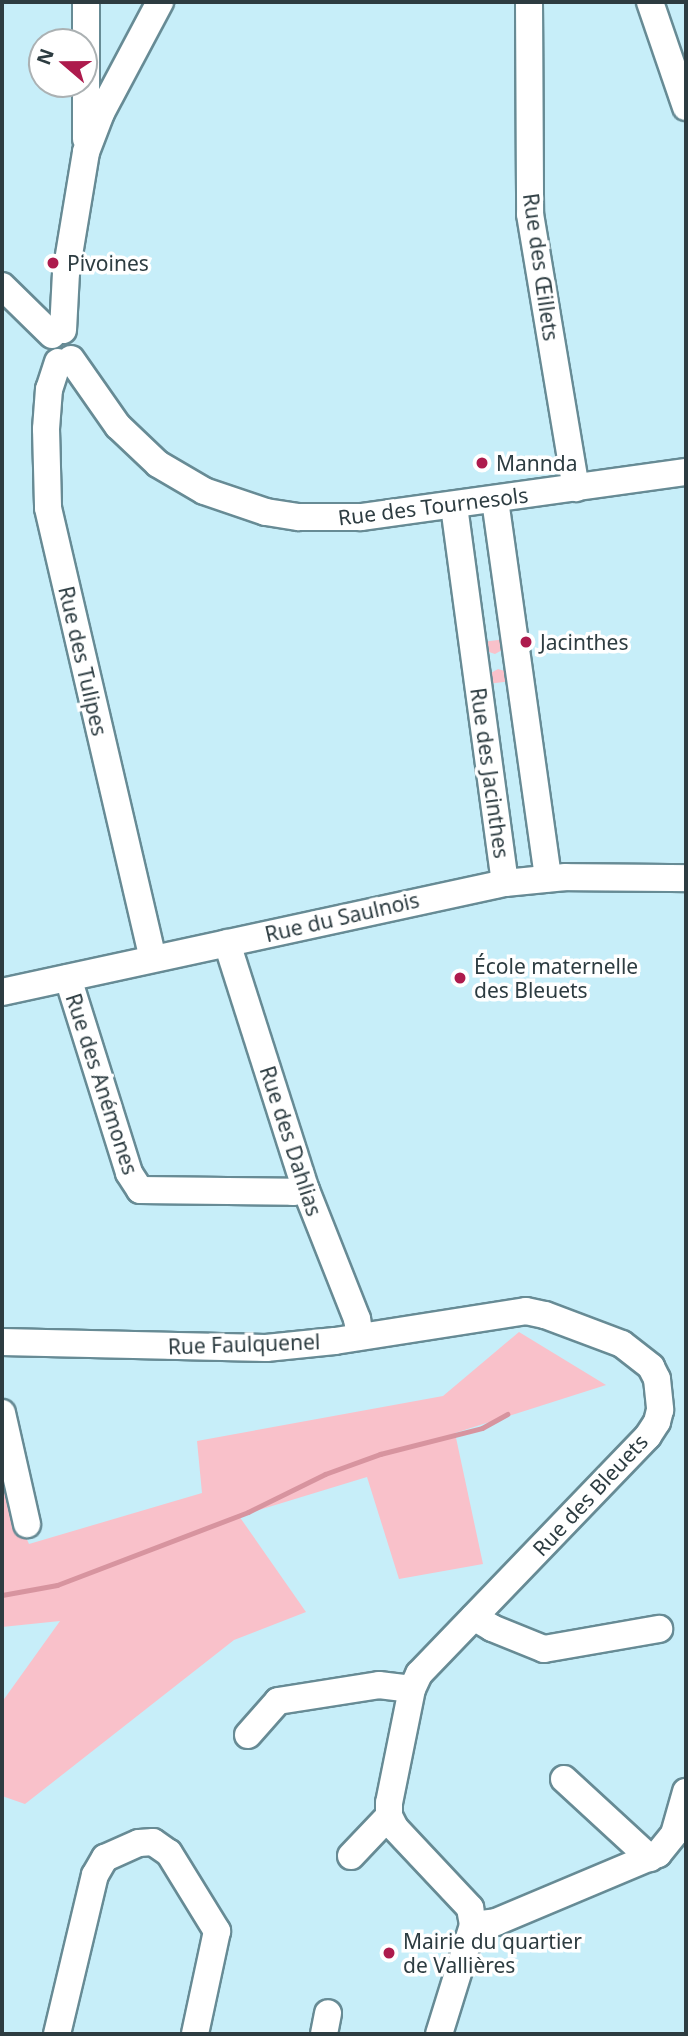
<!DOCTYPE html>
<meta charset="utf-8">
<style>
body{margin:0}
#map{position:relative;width:688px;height:2036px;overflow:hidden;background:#c7eef9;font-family:"Noto Sans",sans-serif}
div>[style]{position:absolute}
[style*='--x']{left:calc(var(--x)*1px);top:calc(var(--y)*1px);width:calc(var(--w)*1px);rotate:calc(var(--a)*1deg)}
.green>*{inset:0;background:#f9c1ca}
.stream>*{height:5px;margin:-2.5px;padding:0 2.5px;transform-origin:2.5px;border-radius:2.5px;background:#d7949f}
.roads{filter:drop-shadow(2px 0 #678b95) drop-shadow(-2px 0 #678b95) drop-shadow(0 2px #678b95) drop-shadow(0 -2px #678b95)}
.minor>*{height:26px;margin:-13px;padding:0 13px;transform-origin:13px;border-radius:13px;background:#fff}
.dots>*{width:19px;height:19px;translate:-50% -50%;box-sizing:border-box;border:4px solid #fff;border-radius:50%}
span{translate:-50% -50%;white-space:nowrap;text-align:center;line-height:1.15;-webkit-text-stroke:7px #fff;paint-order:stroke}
.poi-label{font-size:21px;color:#2d3c41}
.left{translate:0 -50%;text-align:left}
.street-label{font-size:21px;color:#2d3c41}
.frame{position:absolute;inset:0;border:4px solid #2d3c41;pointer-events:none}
.north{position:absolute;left:28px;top:28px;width:70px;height:70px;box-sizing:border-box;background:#fff;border:2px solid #abb1b3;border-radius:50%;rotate:290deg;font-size:19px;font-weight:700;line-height:28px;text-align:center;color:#2d3c41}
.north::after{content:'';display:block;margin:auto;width:24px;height:32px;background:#ad1b4d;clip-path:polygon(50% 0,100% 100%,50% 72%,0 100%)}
</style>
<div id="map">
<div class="green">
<div style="clip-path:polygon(506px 639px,504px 649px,495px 654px,486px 651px,482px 642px)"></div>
<div style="clip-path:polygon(498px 669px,508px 672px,512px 681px,487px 684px,489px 674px)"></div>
<div style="clip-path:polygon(519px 1332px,606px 1385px,455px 1433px,483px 1564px,399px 1579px,367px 1477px,239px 1516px,306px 1612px,234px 1640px,25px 1804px,2px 1796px,2px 1702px,60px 1621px,2px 1627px,2px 1484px,29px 1544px,202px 1493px,197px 1441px,443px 1396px)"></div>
</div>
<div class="stream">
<div style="--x:2;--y:1595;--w:56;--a:-10.3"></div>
<div style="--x:57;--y:1585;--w:204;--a:-20.9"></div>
<div style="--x:248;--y:1512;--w:86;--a:-26.3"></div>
<div style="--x:325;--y:1474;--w:59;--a:-20"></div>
<div style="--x:380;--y:1454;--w:105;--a:-14.3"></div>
<div style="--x:482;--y:1428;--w:29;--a:-29"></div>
</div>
<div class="roads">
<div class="minor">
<div style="--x:529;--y:2;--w:212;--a:89.7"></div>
<div style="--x:530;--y:214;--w:278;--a:80.5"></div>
<div style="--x:650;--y:2;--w:111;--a:71.1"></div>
<div style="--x:86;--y:139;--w:137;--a:-90"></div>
<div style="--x:2;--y:286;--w:70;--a:44.4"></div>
<div style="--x:63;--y:330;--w:57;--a:-87"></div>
<div style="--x:66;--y:273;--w:123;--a:-80.6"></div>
<div style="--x:86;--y:152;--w:42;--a:-69"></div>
<div style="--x:101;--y:113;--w:126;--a:-62"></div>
<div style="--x:71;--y:359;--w:82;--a:55"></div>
<div style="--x:118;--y:426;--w:55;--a:43.5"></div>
<div style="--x:158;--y:464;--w:53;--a:30.4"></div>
<div style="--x:204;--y:491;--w:65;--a:18.7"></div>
<div style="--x:266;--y:512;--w:33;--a:9"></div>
<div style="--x:299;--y:517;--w:62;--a:0"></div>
<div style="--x:361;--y:517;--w:328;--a:-7.9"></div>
<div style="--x:58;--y:362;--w:28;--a:108"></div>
<div style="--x:49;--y:389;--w:40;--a:94.3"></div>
<div style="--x:46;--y:429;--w:79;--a:88.5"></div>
<div style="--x:48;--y:508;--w:462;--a:76.9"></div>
<div style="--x:495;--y:500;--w:382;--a:82"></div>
<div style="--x:454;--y:506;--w:380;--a:82.3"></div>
<div style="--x:227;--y:943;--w:259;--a:72.3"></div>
<div style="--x:306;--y:1190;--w:139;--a:68.4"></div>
<div style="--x:357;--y:1319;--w:17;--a:80"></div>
<div style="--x:68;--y:978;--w:204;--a:72.6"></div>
<div style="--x:129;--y:1173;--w:20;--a:57"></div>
<div style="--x:140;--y:1190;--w:153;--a:0.7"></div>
<div style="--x:293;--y:1192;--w:13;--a:-9"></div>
<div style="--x:2;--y:992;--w:515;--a:-12.23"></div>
<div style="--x:505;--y:883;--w:61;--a:-5.6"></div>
<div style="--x:566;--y:877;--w:120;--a:0.5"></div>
<div style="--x:2;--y:1342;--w:264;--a:1.3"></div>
<div style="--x:266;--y:1348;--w:69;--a:-5.8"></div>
<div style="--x:335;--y:1341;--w:193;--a:-8.9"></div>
<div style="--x:526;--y:1311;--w:19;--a:12"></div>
<div style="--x:545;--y:1315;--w:82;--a:20.6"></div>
<div style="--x:622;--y:1344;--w:37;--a:38"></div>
<div style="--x:651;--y:1367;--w:13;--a:63"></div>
<div style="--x:657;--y:1379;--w:31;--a:84"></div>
<div style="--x:660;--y:1410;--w:12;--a:104"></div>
<div style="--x:657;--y:1422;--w:17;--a:123"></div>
<div style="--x:648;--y:1436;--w:330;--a:133.9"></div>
<div style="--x:419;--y:1674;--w:17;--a:115"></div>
<div style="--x:412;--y:1689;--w:116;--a:101.4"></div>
<div style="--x:389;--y:1803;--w:13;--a:90"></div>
<div style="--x:389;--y:1816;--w:13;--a:63"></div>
<div style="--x:395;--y:1828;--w:110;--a:46.8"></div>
<div style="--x:470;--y:1908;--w:17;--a:80"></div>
<div style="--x:473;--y:1925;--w:114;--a:107.3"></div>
<div style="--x:2;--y:1413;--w:114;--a:77.3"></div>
<div style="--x:474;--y:1617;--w:21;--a:31"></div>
<div style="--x:492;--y:1628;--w:56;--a:22"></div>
<div style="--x:544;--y:1649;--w:117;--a:-9.9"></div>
<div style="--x:248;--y:1735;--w:45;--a:-48.6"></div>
<div style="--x:278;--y:1701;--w:102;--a:-9"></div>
<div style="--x:379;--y:1685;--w:33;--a:7"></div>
<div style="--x:564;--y:1779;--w:117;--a:42.6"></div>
<div style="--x:351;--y:1856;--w:55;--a:-46.5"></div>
<div style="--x:473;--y:1925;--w:23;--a:-7"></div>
<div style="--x:496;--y:1922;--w:176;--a:-22.8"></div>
<div style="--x:658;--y:1854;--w:26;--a:-51"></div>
<div style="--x:674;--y:1834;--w:44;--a:-74.1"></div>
<div style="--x:57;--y:2034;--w:163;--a:-76.6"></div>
<div style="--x:95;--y:1875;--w:20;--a:-60"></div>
<div style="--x:105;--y:1858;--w:37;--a:-24"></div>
<div style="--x:139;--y:1843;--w:14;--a:-4"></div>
<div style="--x:153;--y:1842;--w:19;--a:35"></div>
<div style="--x:169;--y:1853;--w:92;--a:58.4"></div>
<div style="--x:217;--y:1931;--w:105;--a:102.1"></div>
<div style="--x:324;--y:2034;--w:21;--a:-79"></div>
</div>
</div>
<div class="dots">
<div style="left:53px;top:263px;background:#ad1b4d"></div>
<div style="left:482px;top:463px;background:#ad1b4d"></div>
<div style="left:526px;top:642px;background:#ad1b4d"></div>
<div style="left:460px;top:978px;background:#ad1b4d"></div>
<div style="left:389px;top:1953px;background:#ad1b4d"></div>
</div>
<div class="poi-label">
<span class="left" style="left:67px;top:263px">Pivoines</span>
<span class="left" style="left:496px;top:463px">Mannda</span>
<span class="left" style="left:540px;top:642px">Jacinthes</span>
<span class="left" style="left:474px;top:978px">École maternelle<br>des Bleuets</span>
<span class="left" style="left:403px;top:1953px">Mairie du quartier<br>de Vallières</span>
</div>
<div class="street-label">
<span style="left:541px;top:267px;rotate:82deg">Rue des Œillets</span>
<span style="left:433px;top:506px;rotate:-7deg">Rue des Tournesols</span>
<span style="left:83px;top:661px;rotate:77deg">Rue des Tulipes</span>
<span style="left:490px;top:773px;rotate:82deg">Rue des Jacinthes</span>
<span style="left:342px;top:917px;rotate:-13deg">Rue du Saulnois</span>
<span style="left:102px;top:1084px;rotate:72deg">Rue des Anémones</span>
<span style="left:291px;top:1141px;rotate:72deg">Rue des Dahlias</span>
<span style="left:244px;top:1344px;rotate:-2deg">Rue Faulquenel</span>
<span style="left:590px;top:1495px;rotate:-47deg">Rue des Bleuets</span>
</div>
<div class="frame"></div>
<div class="north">N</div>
</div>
